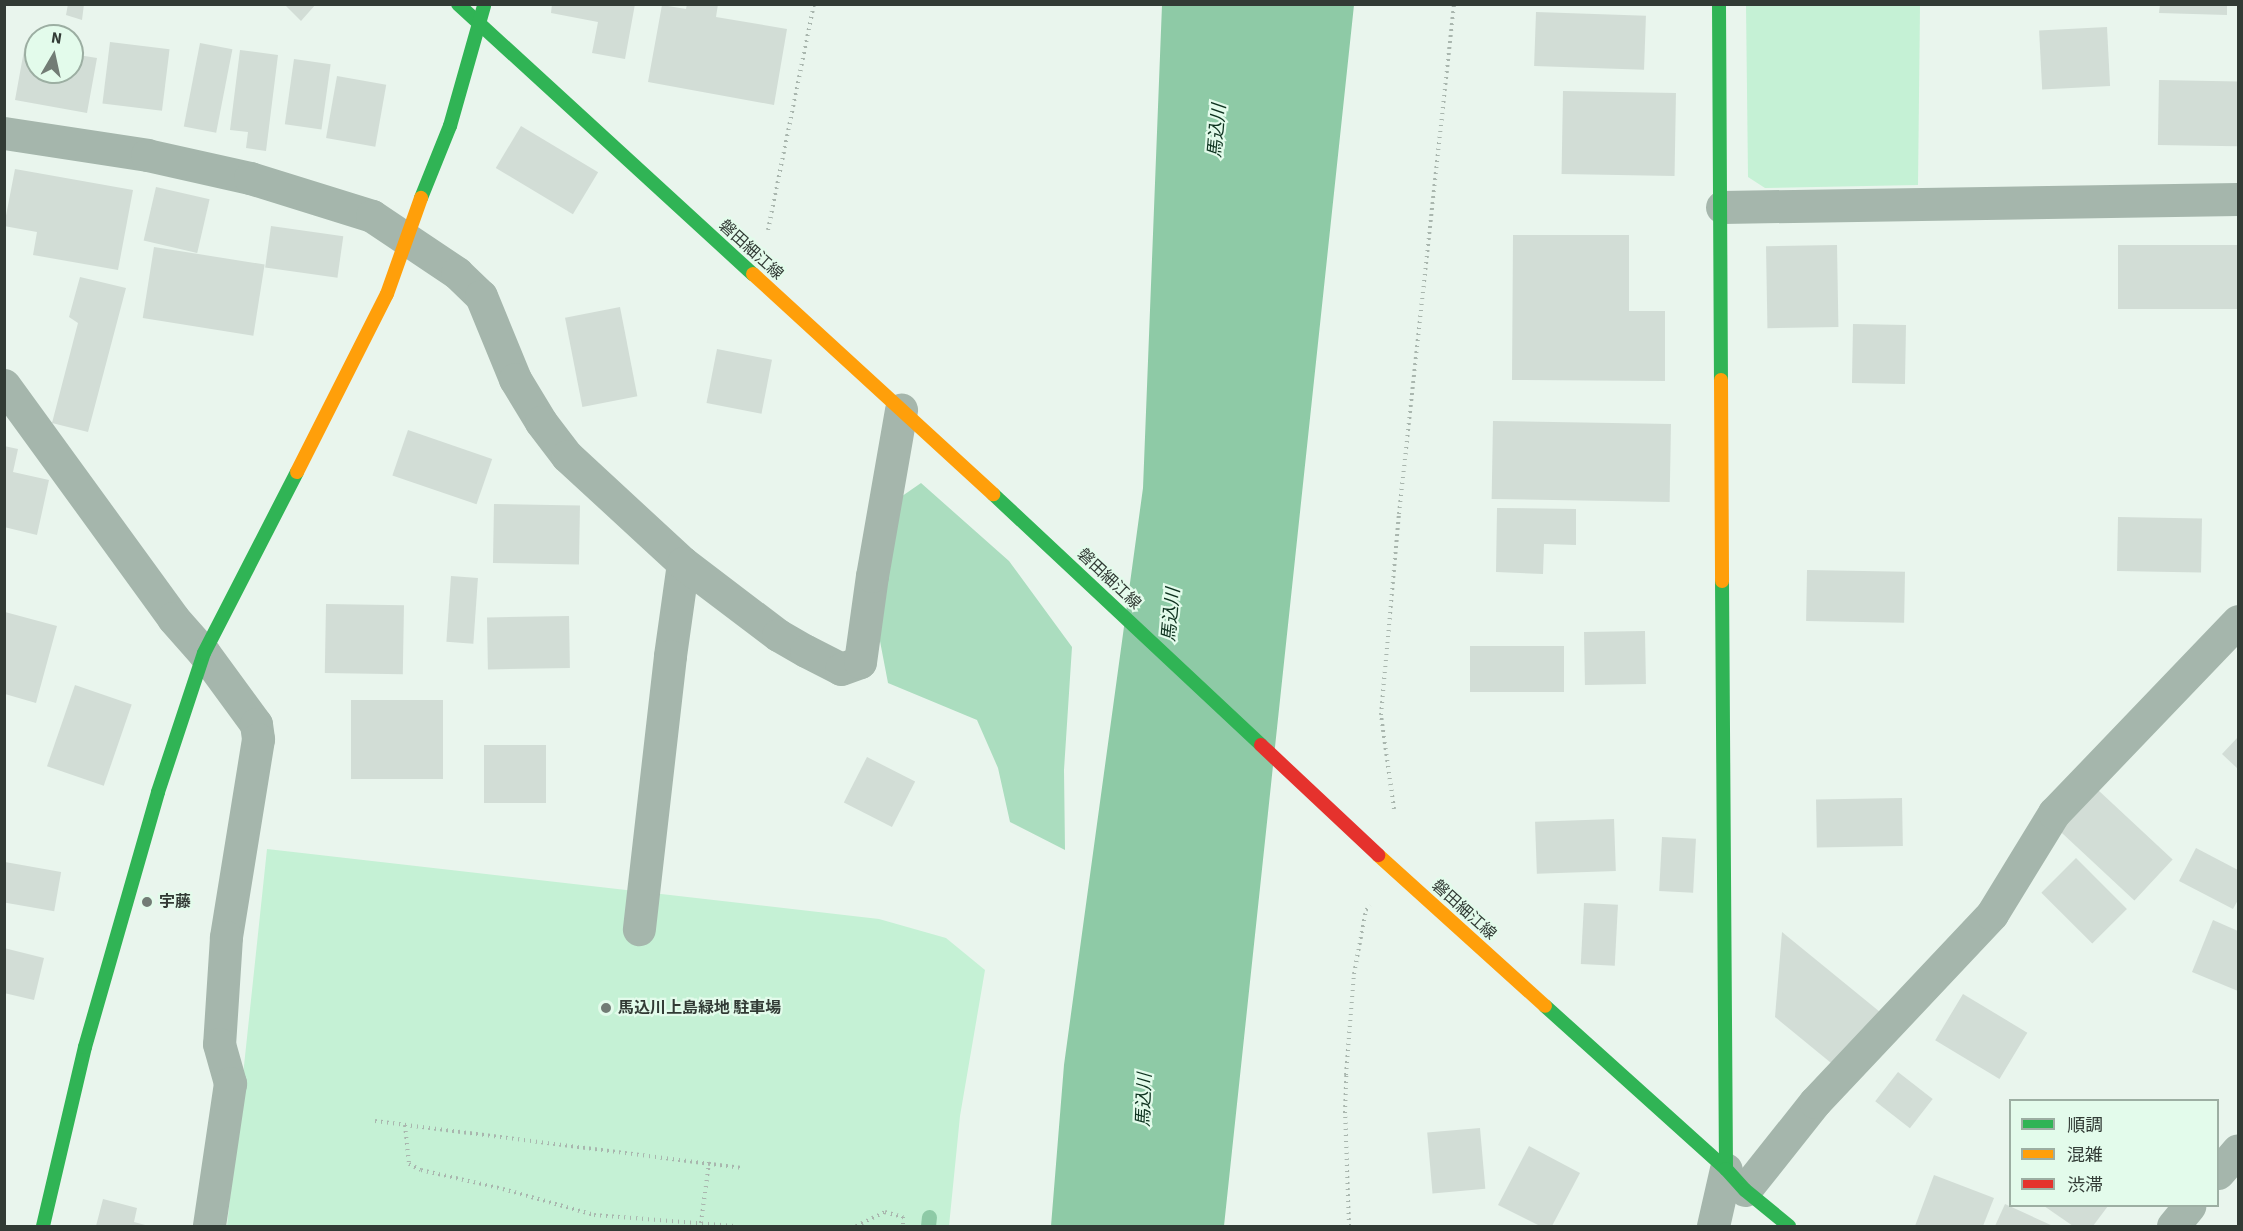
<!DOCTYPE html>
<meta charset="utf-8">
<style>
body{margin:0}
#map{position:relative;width:2243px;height:1231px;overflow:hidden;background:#e9f5ed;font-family:"Source Sans 3","Noto Sans JP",sans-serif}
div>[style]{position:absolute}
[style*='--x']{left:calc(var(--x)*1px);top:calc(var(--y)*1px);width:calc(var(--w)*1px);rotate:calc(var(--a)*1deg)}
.green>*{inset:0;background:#c5f1d5}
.forest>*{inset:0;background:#abddbf}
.water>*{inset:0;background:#8ecaa6}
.stream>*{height:15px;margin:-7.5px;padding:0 7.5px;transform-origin:7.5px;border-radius:7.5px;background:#8ecaa6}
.building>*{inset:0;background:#d2ddd6;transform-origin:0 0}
.path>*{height:4px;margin-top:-2px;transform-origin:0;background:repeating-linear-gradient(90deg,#a9b6ae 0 1.5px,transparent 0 6px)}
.street>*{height:33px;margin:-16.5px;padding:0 16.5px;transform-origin:16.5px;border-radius:16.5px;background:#a5b6ac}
.fast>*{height:14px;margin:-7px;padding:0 7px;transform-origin:7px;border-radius:7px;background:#30b455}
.slow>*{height:14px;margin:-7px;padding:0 7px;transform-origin:7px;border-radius:7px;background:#ff9f0a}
.jam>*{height:14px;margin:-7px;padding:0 7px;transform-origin:7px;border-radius:7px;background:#e5322d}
.dots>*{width:16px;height:16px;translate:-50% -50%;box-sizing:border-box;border:3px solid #e3fbeb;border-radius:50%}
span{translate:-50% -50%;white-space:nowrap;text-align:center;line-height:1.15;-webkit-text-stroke:4.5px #e3fbeb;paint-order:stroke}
.street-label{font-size:16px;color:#323b35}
.poi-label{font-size:16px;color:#323b35;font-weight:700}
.left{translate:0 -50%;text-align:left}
.water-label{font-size:18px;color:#0e321f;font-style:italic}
.frame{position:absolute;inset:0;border:6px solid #323b35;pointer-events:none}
.legend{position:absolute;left:2009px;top:1099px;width:210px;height:108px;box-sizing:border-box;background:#e3fbeb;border:2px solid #9caea2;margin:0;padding:8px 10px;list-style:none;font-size:18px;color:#323b35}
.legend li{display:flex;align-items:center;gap:12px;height:30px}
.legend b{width:30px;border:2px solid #9caea2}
.north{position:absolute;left:24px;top:24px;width:60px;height:60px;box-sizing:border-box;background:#e3fbeb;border:2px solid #9caea2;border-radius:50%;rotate:9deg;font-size:16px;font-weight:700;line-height:24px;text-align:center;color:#323b35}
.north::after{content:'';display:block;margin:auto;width:21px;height:27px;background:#727c75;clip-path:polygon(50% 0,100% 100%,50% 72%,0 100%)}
</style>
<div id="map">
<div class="green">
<div style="clip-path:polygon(1746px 5px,1920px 5px,1918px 185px,1765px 188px,1748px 177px)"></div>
<div style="clip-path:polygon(267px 849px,879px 919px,946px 938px,985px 970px,960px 1116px,949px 1226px,227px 1226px)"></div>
</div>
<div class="forest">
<div style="clip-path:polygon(921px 483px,1009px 561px,1072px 647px,1064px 770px,1065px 850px,1010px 822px,998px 768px,977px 720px,888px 683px,875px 615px,895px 501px)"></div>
</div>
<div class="water">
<div style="clip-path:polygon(1162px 5px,1354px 5px,1224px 1226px,1051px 1226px,1064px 1065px,1143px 488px)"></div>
</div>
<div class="stream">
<div style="--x:928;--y:1226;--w:9;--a:-84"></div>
</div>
<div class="building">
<div style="clip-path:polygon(68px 4px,84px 4px,82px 20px,66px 15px)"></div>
<div style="clip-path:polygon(284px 4px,316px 4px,301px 21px)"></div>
<div style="clip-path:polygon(552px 4px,635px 4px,625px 59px,592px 53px,598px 22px,551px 13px)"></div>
<div style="clip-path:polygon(687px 4px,718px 4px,716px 17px,787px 29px,774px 105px,648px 82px,662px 5px,686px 9px)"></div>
<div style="clip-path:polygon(2160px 4px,2227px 4px,2227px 15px,2159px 13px)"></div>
<div style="left:1536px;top:12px;width:110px;height:54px;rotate:2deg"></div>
<div style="left:2107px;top:27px;width:59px;height:68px;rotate:87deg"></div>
<div style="left:110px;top:42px;width:60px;height:62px;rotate:7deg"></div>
<div style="left:200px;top:43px;width:33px;height:85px;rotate:11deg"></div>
<div style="clip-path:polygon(25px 45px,36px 47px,36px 72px,72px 72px,72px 54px,97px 58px,87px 113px,15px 100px)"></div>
<div style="clip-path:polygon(240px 50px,278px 55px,266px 151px,246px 148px,248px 132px,230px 130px)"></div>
<div style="left:294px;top:59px;width:37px;height:66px;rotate:8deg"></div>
<div style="left:337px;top:76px;width:50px;height:63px;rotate:10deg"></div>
<div style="left:2159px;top:80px;width:79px;height:65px;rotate:1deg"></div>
<div style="left:1563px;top:91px;width:113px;height:83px;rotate:1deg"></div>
<div style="left:521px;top:126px;width:90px;height:49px;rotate:31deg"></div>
<div style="clip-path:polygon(15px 169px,133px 190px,118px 270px,33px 255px,37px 232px,4px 226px)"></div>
<div style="left:156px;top:187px;width:55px;height:55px;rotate:13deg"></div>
<div style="left:271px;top:226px;width:73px;height:42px;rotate:8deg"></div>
<div style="clip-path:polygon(1513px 235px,1629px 235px,1629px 311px,1665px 311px,1665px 381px,1512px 380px)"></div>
<div style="left:1837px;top:245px;width:82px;height:71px;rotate:89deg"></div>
<div style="left:2238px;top:245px;width:64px;height:120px;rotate:90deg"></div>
<div style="left:154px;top:247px;width:112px;height:72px;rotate:9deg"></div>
<div style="clip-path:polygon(80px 277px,126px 288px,88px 432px,52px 423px,78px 323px,69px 317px)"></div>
<div style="left:620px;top:307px;width:91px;height:56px;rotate:79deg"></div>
<div style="left:1853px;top:324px;width:53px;height:59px;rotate:1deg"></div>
<div style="left:717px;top:349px;width:56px;height:55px;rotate:11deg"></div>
<div style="left:1493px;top:421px;width:178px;height:78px;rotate:1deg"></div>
<div style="left:408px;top:430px;width:89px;height:48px;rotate:19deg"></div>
<div style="clip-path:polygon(4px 446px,18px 449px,13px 472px,49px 480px,37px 535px,4px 527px)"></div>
<div style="left:494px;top:504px;width:86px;height:59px;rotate:1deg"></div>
<div style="clip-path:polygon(1497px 508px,1576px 509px,1576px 545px,1544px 544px,1543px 574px,1496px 572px)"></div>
<div style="left:2118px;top:517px;width:84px;height:54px;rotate:1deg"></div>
<div style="left:1807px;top:570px;width:98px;height:51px;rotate:1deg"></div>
<div style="left:451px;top:576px;width:27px;height:66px;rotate:4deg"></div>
<div style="left:326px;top:604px;width:78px;height:69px;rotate:1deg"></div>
<div style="clip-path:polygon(5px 612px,57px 626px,36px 703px,5px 694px)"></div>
<div style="left:569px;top:616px;width:52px;height:82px;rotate:89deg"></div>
<div style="left:1645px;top:631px;width:53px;height:61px;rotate:89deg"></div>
<div style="left:1470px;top:646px;width:94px;height:46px"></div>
<div style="left:75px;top:685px;width:60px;height:86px;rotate:19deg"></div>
<div style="left:351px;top:700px;width:92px;height:79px"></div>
<div style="clip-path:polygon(2238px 737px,2238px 769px,2222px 754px)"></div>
<div style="left:484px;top:745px;width:62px;height:58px"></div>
<div style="left:867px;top:757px;width:54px;height:51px;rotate:27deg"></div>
<div style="left:2098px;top:790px;width:102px;height:56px;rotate:43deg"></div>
<div style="left:1902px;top:798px;width:48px;height:86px;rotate:89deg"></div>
<div style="left:1614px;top:819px;width:52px;height:79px;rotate:88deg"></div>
<div style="left:1662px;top:837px;width:34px;height:54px;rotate:3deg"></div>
<div style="clip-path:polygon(2196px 848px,2238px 870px,2238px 900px,2233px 909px,2179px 881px)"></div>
<div style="left:2076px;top:858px;width:72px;height:49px;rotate:45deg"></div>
<div style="left:5px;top:862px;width:57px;height:40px;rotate:10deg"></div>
<div style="left:1584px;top:903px;width:34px;height:61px;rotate:3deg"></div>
<div style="clip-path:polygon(2213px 920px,2238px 931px,2238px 991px,2192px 972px)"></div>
<div style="clip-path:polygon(1782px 932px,1880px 1012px,1836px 1067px,1775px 1017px)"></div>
<div style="clip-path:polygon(4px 948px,44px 958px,34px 1000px,4px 993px)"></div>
<div style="left:1963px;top:994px;width:75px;height:54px;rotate:31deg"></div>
<div style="left:1898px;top:1072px;width:44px;height:37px;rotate:38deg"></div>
<div style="left:1480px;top:1128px;width:61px;height:53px;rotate:85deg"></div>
<div style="clip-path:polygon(1529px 1146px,1580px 1173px,1552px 1226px,1540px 1226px,1498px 1205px)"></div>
<div style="clip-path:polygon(1934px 1175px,1994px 1198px,1983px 1226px,1915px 1226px)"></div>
<div style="clip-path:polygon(103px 1199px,137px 1208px,134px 1222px,149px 1226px,96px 1226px)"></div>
<div style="clip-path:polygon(2005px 1204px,2053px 1226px,1995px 1226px)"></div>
<div style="clip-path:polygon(2044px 1206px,2108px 1206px,2093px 1226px,2073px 1226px)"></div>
</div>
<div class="path">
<div style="--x:768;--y:230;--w:231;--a:-78.5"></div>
<div style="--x:1394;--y:809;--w:95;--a:-97.9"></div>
<div style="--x:1381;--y:715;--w:202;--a:-84.9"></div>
<div style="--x:1399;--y:514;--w:513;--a:-83.84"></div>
<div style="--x:375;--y:1121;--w:370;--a:7.3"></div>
<div style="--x:405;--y:1125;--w:39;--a:84"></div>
<div style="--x:409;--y:1164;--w:13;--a:27"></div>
<div style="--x:421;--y:1170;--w:84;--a:13"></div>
<div style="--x:503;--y:1189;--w:95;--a:15.9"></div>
<div style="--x:594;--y:1215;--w:141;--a:4.5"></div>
<div style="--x:701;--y:1223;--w:62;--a:-82.5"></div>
<div style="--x:856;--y:1226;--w:32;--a:-26"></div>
<div style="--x:885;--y:1212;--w:19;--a:16"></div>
<div style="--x:903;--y:1217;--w:9;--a:90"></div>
<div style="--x:1349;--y:1226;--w:113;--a:-92"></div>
<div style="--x:1345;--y:1113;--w:38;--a:-88"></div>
<div style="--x:1346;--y:1075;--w:101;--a:-85.5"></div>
<div style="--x:1354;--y:974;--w:65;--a:-79.4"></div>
<div style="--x:1366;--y:910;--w:6;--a:-39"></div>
</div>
<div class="street">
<div style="--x:4;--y:133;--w:145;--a:8.7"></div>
<div style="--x:147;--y:155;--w:106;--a:12.6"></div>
<div style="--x:250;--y:178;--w:128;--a:17.3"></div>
<div style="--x:372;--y:216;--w:102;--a:33.8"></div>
<div style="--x:457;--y:273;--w:33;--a:44"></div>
<div style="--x:481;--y:296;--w:90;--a:67.7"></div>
<div style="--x:515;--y:379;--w:50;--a:58.8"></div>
<div style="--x:541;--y:422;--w:43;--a:52.6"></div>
<div style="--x:567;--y:456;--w:158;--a:42.7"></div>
<div style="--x:683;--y:563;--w:94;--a:98"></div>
<div style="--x:670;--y:656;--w:275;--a:96.5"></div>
<div style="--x:1722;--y:207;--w:516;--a:-0.89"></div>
<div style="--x:4;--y:385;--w:288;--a:54"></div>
<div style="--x:173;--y:618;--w:47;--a:48.5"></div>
<div style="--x:204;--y:653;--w:88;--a:53.8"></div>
<div style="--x:256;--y:724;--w:15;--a:82"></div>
<div style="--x:258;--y:739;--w:201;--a:99.2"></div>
<div style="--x:226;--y:937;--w:107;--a:93.7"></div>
<div style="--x:219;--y:1044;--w:41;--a:74.2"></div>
<div style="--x:230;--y:1083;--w:145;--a:98.4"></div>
<div style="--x:683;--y:563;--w:119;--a:37.2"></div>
<div style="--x:778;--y:635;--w:32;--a:30"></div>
<div style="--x:806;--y:651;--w:39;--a:27"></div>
<div style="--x:841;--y:669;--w:20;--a:-20"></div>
<div style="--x:860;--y:662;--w:87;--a:-82.1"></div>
<div style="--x:872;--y:576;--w:169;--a:-80.1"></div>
<div style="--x:2218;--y:1173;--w:30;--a:-49"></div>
<div style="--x:1745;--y:1190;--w:112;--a:-51.5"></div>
<div style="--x:1815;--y:1102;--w:258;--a:-46.7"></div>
<div style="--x:1992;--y:914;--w:119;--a:-58.5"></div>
<div style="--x:2054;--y:813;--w:266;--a:-46.2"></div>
<div style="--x:1713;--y:1226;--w:58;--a:-77.2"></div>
<div style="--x:2173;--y:1226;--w:26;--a:-51"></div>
</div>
<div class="fast">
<div style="--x:458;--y:4;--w:400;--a:42.5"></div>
<div style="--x:1719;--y:4;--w:376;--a:89.7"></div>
<div style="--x:421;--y:198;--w:78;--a:-68.1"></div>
<div style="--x:450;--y:126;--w:125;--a:-74.2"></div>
<div style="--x:993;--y:494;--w:367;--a:43.1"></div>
<div style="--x:1722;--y:581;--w:588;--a:89.61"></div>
<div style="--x:1545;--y:1006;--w:244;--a:42"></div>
<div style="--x:1726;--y:1169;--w:28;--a:48"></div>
<div style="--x:1745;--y:1190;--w:57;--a:39.3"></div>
<div style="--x:43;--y:1226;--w:184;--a:-76.8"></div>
<div style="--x:85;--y:1047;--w:265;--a:-74"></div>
<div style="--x:158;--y:792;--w:146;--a:-71.7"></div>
<div style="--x:204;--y:653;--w:203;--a:-62.8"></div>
</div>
<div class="slow">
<div style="--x:753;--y:274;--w:326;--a:42.5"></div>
<div style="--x:1721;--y:380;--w:201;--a:89.7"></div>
<div style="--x:297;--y:472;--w:199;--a:-63.2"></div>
<div style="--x:387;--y:294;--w:102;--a:-70.5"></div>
<div style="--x:1378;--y:855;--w:225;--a:42.1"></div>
</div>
<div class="jam">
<div style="--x:1261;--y:745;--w:161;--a:43.2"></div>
</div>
<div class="dots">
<div style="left:147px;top:902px;background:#727c75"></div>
<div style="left:606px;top:1008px;background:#727c75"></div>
</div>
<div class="street-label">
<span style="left:751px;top:250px;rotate:42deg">磐田細江線</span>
<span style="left:1109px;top:579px;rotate:43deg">磐田細江線</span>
<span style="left:1464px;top:910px;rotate:42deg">磐田細江線</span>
</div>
<div class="poi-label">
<span class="left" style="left:159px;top:902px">宇藤</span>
<span class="left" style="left:618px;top:1008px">馬込川上島緑地 駐車場</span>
</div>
<div class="water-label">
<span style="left:1218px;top:131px;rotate:-85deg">馬込川</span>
<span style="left:1172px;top:615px;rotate:-85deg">馬込川</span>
<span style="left:1145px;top:1100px;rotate:-88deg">馬込川</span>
</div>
<div class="frame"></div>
<ul class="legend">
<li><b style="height:8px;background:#30b455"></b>順調</li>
<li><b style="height:8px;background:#ff9f0a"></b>混雑</li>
<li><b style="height:8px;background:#e5322d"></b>渋滞</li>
</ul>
<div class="north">N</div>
</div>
